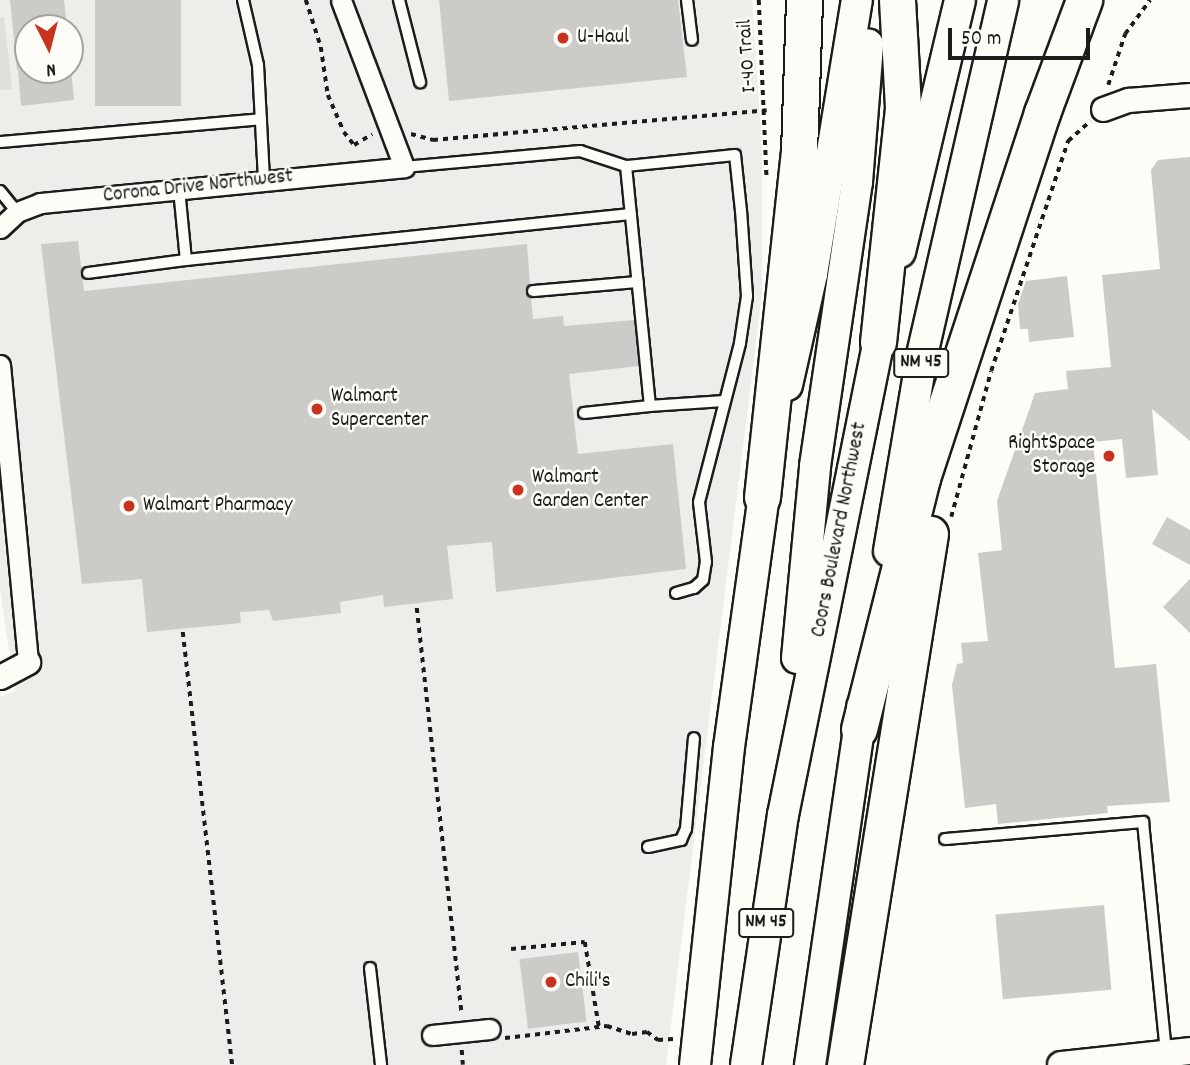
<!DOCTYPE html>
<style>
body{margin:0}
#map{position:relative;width:1190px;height:1065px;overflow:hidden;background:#fdfcf7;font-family:Dekko,sans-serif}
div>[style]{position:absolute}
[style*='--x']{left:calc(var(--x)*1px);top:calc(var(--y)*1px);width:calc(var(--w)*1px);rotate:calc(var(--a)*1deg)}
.built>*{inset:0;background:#eeede9}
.green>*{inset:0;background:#e0dfdb}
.building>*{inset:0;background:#cccbc8;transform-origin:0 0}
.path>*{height:3.5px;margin-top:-1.75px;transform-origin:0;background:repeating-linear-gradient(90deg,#1c1c1c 0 5px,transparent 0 10px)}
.roads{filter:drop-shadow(2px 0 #1c1c1c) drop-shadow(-2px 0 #1c1c1c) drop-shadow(0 2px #1c1c1c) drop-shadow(0 -2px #1c1c1c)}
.service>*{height:10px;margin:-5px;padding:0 5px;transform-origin:5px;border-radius:5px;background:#fdfcf7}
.minor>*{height:19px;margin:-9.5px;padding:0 9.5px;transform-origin:9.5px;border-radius:9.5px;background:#fdfcf7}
.tertiary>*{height:23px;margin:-11.5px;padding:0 11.5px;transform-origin:11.5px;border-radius:11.5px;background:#fdfcf7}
.secondary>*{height:26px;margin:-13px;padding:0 13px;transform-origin:13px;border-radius:13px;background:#fdfcf7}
.primary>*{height:30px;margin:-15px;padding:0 15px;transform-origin:15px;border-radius:15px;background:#fdfcf7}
.motorway>*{height:35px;margin:-17.5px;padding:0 17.5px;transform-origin:17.5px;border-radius:17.5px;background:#fdfcf7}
.dots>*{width:19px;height:19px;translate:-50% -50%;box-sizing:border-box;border:4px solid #fdfcf7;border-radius:50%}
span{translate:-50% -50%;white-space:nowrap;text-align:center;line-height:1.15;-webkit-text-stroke:5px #fdfcf7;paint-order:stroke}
.shield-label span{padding:2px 5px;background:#fdfcf7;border:2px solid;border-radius:5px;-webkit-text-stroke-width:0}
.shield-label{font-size:19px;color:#1c1c1c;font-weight:700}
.poi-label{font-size:21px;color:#1c1c1c}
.left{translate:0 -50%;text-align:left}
.right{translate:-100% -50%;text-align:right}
.street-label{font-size:21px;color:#1c1c1c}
.north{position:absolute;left:14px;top:14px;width:70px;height:70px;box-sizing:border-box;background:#fdfcf7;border:2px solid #a3a29f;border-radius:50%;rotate:174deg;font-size:19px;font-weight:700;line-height:28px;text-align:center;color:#1c1c1c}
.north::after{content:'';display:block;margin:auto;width:24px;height:32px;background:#c8321e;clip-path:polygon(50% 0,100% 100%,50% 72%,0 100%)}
.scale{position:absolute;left:948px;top:28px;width:142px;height:32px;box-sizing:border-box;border:4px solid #1c1c1c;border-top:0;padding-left:9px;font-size:21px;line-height:24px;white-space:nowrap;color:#1c1c1c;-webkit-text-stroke:5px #fdfcf7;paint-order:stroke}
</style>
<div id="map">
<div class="built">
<div style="clip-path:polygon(evenodd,0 0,752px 0,762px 147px,762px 294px,666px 1065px,0 1065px,0 697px,15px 691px,0 589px,0 0,28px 28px,70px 28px,70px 70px,28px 70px,28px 28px)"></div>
</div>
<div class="green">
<div style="clip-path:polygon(0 17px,4px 17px,12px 89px,0 90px)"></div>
</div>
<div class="building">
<div style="clip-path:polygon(10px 0,64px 0,67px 28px,28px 28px,28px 69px,17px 70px)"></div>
<div style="left:95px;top:0;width:86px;height:106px"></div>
<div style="clip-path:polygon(439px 0,678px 0,687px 77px,449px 101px)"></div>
<div style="clip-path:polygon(18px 70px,71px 70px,74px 100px,21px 106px)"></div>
<div style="clip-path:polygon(1190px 157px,1190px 441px,1152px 409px,1158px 475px,1126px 478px,1122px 439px,1093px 442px,1115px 668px,1156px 664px,1170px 802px,1107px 806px,1108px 813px,998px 824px,996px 804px,965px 808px,952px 685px,957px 664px,963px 663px,961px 643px,988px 641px,978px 553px,1002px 550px,997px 501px,1035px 393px,1068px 389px,1066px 371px,1111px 367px,1102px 275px,1160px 269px,1151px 170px,1158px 160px)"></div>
<div style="clip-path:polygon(78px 241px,84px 291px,527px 244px,530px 284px,526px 291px,531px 298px,533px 319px,563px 316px,564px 326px,634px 320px,639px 366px,569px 374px,578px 454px,673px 444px,686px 569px,496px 592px,492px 542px,447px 546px,453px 599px,384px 607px,383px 595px,340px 602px,341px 613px,273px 621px,269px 610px,240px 612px,241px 623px,147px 632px,142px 579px,82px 584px,41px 244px)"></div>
<div style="clip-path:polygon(1067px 276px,1074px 337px,1029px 342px,1028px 329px,1020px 329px,1018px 304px,1026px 281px)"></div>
<div style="clip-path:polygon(1167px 517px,1190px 530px,1190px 565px,1152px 544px)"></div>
<div style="clip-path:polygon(1190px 579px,1190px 633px,1163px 607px)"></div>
<div style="left:1104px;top:905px;width:85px;height:109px;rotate:85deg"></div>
<div style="left:578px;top:952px;width:70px;height:59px;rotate:83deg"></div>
</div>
<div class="path">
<div style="--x:306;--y:0;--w:49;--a:72.3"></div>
<div style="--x:321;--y:47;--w:49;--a:81.7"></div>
<div style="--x:328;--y:95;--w:40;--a:66.6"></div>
<div style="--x:344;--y:132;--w:16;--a:52"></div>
<div style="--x:354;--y:145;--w:21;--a:-31"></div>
<div style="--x:759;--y:0;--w:180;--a:87.5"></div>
<div style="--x:1108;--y:85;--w:54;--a:-71.6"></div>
<div style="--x:1125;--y:34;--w:42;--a:-53.7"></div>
<div style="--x:411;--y:134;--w:23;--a:15"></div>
<div style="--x:433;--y:140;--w:335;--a:-5.1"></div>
<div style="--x:951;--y:517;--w:151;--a:-74.7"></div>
<div style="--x:991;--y:371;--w:243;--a:-71.5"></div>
<div style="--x:1068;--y:141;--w:30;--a:-42"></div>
<div style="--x:417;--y:608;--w:408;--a:83.7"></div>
<div style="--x:183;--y:632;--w:436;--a:83.5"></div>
<div style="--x:511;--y:949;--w:74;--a:-5.4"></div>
<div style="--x:585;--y:942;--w:86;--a:80.6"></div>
<div style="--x:505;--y:1038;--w:103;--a:-6.7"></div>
<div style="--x:607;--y:1026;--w:26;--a:18"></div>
<div style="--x:632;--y:1034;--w:15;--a:-8"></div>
<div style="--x:647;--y:1032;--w:14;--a:36"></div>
<div style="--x:658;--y:1040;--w:15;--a:-4"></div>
<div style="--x:462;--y:1050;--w:15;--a:86"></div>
</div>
<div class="roads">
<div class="service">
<div style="--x:243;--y:0;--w:67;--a:77"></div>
<div style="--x:258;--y:65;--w:115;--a:87"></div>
<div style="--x:399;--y:0;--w:85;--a:75.6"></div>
<div style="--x:687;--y:0;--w:40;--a:82.9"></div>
<div style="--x:0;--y:142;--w:262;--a:-5"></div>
<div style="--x:404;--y:167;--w:177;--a:-5.2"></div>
<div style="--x:580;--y:151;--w:48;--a:18.1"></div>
<div style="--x:179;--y:189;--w:71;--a:84.4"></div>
<div style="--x:186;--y:260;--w:447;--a:-5.9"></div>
<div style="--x:0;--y:191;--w:27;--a:51"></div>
<div style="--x:88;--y:273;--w:99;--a:-7.6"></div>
<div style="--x:533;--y:291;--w:105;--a:-4.9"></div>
<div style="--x:584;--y:413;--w:66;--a:-6.1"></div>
<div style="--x:676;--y:593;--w:19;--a:-16"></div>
<div style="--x:694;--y:588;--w:12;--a:-42"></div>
<div style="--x:703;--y:580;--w:18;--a:-81"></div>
<div style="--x:706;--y:562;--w:60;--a:-96.7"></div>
<div style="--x:699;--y:502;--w:164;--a:-75.5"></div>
<div style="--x:740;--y:343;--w:48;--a:-81.5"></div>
<div style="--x:747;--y:296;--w:85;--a:-94"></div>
<div style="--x:741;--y:211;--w:56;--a:-96.1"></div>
<div style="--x:735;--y:155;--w:110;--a:174.2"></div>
<div style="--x:626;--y:166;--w:241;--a:84.3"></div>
<div style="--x:650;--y:406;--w:73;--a:-3.9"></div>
<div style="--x:945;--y:839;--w:199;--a:-4.9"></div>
<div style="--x:1143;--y:822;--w:232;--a:84.3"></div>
<div style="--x:648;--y:847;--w:34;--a:-12"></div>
<div style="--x:681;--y:840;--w:12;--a:-66"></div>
<div style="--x:686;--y:829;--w:91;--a:-85"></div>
<div style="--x:370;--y:968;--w:98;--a:83.5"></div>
</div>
<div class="minor">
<div style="--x:0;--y:228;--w:23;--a:-43"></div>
<div style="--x:17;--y:212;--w:25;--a:-21"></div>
<div style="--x:40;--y:203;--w:366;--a:-5.6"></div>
<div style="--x:404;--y:167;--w:178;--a:-110.7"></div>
<div style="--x:0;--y:365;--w:298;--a:84.6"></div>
<div style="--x:432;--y:1035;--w:58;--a:-5.9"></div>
</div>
<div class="tertiary">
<div style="--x:1103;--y:109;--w:27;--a:-20"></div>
<div style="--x:1128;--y:100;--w:62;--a:-4.6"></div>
<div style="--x:0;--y:677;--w:32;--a:-28"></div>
</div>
<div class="secondary">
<div style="--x:1061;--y:1065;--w:130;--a:-6.2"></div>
</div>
<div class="primary">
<div style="--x:900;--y:252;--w:259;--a:-76.6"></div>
<div style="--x:787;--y:385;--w:114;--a:-77.3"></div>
<div style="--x:812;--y:274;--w:278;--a:-80.7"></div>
<div style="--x:889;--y:551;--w:199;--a:-80.4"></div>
<div style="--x:922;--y:355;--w:364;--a:-77.1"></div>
<div style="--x:797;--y:658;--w:193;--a:-84.6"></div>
<div style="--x:815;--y:466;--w:287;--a:-81.6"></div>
<div style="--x:857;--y:182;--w:138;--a:-85.4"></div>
<div style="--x:695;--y:1065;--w:320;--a:-83.9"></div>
<div style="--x:729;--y:747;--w:276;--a:-82.1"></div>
<div style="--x:746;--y:1065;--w:253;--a:-81.6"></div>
<div style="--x:783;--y:815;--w:505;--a:-78.58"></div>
<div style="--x:810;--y:1065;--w:362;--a:-81.7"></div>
</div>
<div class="motorway">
<div style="--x:878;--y:342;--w:236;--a:-83.9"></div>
<div style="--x:903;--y:107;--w:107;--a:-93.2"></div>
<div style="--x:762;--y:497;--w:347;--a:-83.9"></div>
<div style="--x:799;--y:152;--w:152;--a:-88.1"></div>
<div style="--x:859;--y:729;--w:259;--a:-75.9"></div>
<div style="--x:922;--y:478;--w:384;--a:-71.8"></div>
<div style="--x:1042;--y:113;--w:121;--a:-69.6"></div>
<div style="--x:845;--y:1065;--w:538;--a:-80.91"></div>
</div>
</div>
<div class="dots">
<div style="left:563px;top:38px;background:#c8321e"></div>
<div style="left:317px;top:409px;background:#c8321e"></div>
<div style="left:1109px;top:456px;background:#c8321e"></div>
<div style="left:518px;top:490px;background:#c8321e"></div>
<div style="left:129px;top:506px;background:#c8321e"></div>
<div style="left:551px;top:982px;background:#c8321e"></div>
</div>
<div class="shield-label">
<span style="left:921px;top:363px">NM 45</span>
<span style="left:766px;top:923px">NM 45</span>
</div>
<div class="poi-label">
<span class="left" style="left:577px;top:38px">U-Haul</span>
<span class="left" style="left:331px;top:409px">Walmart<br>Supercenter</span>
<span class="right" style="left:1095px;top:456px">RightSpace<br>Storage</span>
<span class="left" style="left:532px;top:490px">Walmart<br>Garden Center</span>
<span class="left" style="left:143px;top:506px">Walmart Pharmacy</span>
<span class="left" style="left:565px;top:982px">Chili's</span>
</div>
<div class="street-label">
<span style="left:748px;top:56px;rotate:-94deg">I-40 Trail</span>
<span style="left:198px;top:187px;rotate:-6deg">Corona Drive Northwest</span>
<span style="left:840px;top:530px;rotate:-79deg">Coors Boulevard Northwest</span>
</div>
<div class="north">N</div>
<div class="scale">50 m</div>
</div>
